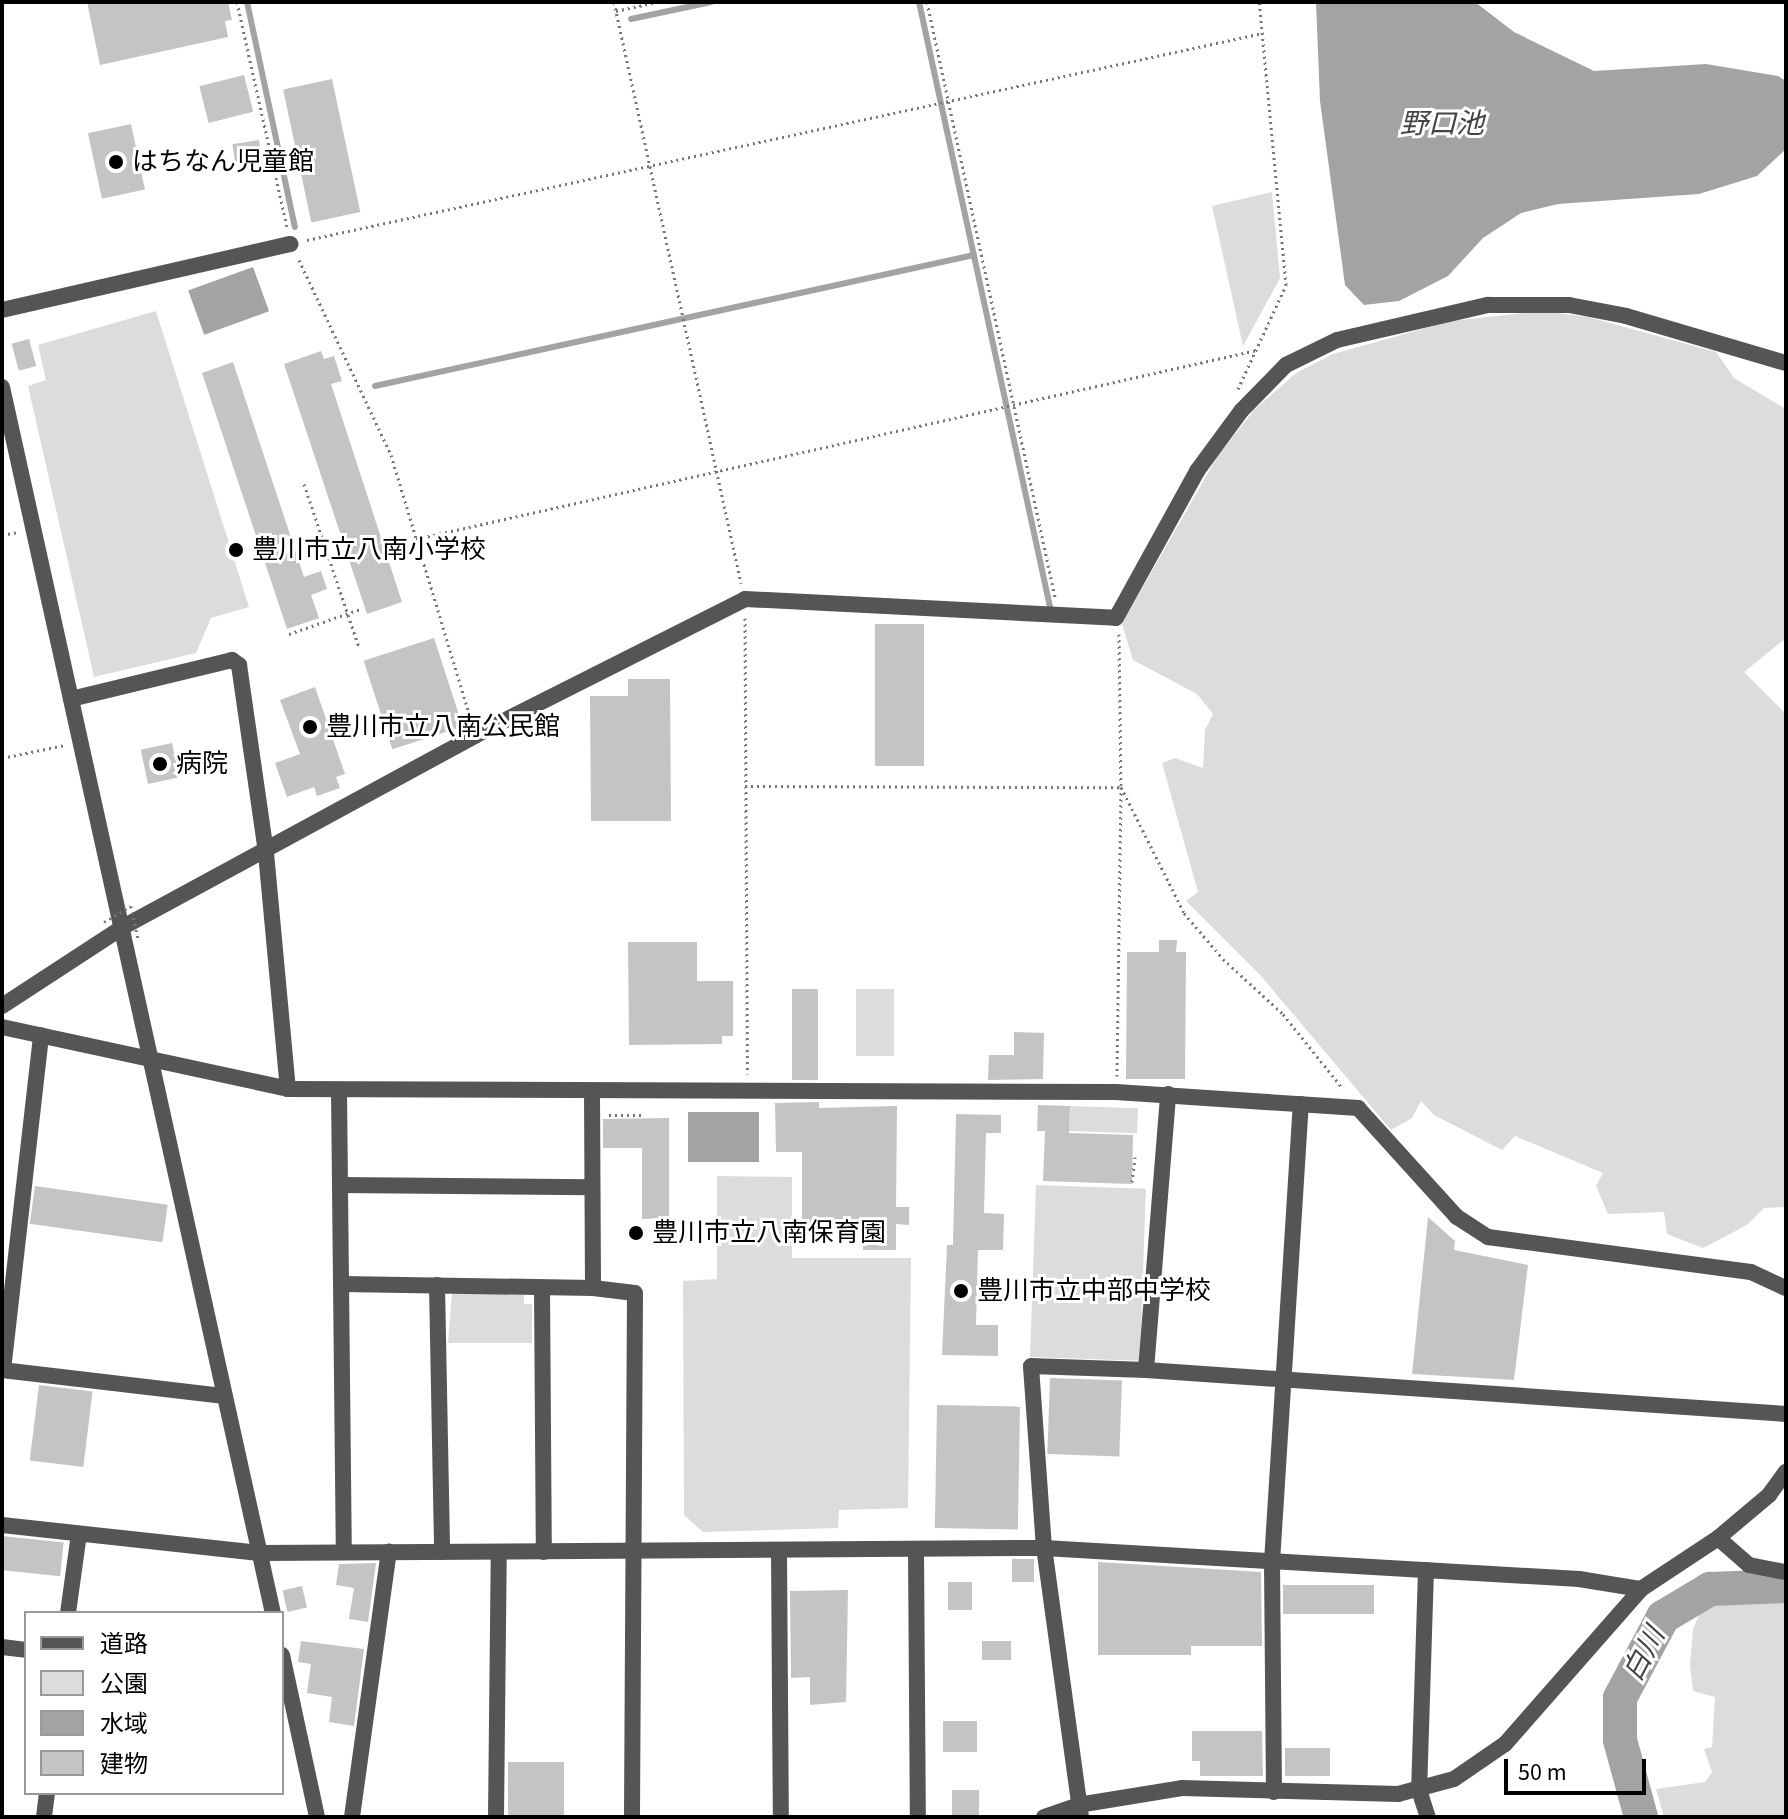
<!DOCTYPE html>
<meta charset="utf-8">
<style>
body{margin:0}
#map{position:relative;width:1788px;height:1819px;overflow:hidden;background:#fff;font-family:"Source Sans 3","Noto Sans JP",sans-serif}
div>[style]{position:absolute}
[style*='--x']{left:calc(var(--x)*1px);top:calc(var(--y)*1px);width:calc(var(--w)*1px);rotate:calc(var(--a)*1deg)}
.green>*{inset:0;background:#dcdcdc;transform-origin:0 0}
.water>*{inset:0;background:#a3a3a3;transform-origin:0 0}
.stream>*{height:6px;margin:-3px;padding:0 3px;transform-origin:3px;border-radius:3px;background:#a3a3a3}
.river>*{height:34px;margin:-17px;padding:0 17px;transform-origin:17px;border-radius:17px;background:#a3a3a3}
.building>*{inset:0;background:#c4c4c4;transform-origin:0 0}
.path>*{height:3px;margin-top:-1.5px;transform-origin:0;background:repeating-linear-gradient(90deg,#777 0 2px,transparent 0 6px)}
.minor>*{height:16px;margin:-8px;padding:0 8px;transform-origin:8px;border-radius:8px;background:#555}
.tertiary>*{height:16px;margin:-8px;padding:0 8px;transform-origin:8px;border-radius:8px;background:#555}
.path-bridge>*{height:3px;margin-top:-1.5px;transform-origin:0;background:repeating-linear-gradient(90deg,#777 0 2px,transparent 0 6px)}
.dots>*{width:22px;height:22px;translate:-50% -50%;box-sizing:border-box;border:4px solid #fff;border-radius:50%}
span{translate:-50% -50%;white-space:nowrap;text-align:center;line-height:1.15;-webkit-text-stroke:6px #fff;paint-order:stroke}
.poi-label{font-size:26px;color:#000}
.left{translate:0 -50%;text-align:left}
.water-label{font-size:28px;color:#444;font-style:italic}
.frame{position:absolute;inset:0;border:4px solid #000;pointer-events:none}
.legend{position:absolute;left:24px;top:1611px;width:260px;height:184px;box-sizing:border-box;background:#fff;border:2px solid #999;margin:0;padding:10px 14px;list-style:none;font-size:24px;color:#000}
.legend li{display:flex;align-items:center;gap:16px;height:40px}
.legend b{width:40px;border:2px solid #999}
.scale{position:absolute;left:1504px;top:1759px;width:142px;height:36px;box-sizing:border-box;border:4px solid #000;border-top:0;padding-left:10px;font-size:24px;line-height:28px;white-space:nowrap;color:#000;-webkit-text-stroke:6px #fff;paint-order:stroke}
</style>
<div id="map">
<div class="green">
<div style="clip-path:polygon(1272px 192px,1280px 278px,1243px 346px,1212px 206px)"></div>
<div style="clip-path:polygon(156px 311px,249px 607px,211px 618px,196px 653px,94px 677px,28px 386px,46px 380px,38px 345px)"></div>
<div style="clip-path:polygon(1543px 311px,1588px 317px,1716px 352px,1734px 378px,1786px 409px,1786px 638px,1744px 672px,1786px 714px,1786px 1207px,1764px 1208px,1747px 1225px,1703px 1248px,1667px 1234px,1664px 1212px,1608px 1214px,1596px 1186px,1603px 1173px,1515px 1136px,1502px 1150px,1434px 1115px,1421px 1101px,1412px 1118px,1391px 1130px,1261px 976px,1186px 901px,1198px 892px,1162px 763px,1175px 758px,1203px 768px,1205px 730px,1213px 714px,1197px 694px,1133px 660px,1122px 624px,1217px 457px,1254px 410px,1296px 373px,1333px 354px,1451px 321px)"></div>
<div style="left:856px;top:989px;width:38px;height:67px"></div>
<div style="left:1070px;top:1106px;width:68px;height:25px;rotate:2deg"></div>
<div style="clip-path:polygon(717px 1176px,792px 1177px,792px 1258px,911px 1258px,908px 1508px,839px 1510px,838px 1528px,703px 1532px,684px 1515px,683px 1281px,717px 1279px)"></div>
<div style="left:1036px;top:1185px;width:110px;height:172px;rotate:2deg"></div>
<div style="clip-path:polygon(452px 1294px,524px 1295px,524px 1304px,532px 1304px,532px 1343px,448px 1343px)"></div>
<div style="clip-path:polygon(1786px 1594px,1786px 1817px,1664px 1817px,1656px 1789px,1705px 1782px,1712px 1772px,1704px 1749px,1712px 1747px,1715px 1697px,1693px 1691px,1690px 1665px,1693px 1629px,1701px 1611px,1712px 1600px,1726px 1598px)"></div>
</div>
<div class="water">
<div style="clip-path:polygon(1316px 2px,1475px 2px,1514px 32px,1594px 71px,1706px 64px,1778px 76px,1786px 81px,1786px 149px,1757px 176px,1699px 194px,1558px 204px,1521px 213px,1483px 238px,1448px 276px,1399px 301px,1364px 305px,1345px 285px,1320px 101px)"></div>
<div style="left:253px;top:267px;width:47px;height:69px;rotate:70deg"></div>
<div style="left:759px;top:1112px;width:50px;height:71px;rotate:90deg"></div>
</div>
<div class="stream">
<div style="--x:247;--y:2;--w:230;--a:78"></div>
<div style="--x:919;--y:2;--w:619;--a:77.78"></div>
<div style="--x:631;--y:19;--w:82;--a:-12"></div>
<div style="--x:375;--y:386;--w:613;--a:-12.34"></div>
</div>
<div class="river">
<div style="--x:1641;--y:1817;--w:80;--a:-105.3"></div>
<div style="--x:1620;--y:1740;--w:42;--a:-90"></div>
<div style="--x:1620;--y:1698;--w:92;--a:-62"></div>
<div style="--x:1663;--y:1617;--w:55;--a:-30.8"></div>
<div style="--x:1710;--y:1589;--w:76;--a:-2.3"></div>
</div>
<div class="building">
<div style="clip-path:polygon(87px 2px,228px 2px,232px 20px,225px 21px,228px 37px,100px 65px)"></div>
<div style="left:244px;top:75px;width:38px;height:46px;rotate:76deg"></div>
<div style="left:332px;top:79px;width:136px;height:50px;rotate:78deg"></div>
<div style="left:131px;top:124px;width:67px;height:44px;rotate:78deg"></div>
<div style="left:259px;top:140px;width:18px;height:27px;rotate:81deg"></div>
<div style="left:29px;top:339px;width:28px;height:18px;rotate:75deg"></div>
<div style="clip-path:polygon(321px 351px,324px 359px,334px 356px,342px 381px,331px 384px,402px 602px,367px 614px,284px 364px)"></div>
<div style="clip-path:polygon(233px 362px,304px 577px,321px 571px,327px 589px,311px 595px,319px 618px,287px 629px,202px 373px)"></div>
<div style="left:875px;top:624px;width:49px;height:142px"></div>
<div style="left:434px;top:638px;width:93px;height:74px;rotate:72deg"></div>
<div style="clip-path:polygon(628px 679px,670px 679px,671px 821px,591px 821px,590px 696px,628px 696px)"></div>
<div style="clip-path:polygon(315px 687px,345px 774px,336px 777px,340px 788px,317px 796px,314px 787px,287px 797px,275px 763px,300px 754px,280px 700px)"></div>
<div style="left:172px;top:743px;width:35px;height:32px;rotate:78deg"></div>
<div style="clip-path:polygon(1159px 940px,1177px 940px,1176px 952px,1186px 952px,1185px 1079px,1126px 1079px,1127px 952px,1159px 952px)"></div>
<div style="clip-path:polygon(628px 942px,697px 942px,697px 981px,733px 981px,733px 1036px,722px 1036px,722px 1044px,629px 1045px)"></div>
<div style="left:792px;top:989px;width:26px;height:91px"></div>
<div style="clip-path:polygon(1014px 1032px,1044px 1033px,1043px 1079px,988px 1080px,989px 1055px,1014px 1055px)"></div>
<div style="clip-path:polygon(819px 1102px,819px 1108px,897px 1106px,896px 1207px,909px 1207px,909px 1225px,896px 1224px,896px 1250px,863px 1250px,863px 1227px,802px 1227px,802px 1152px,776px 1152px,775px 1103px)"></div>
<div style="clip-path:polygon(1038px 1105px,1070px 1106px,1069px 1133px,1133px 1135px,1132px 1184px,1043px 1181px,1045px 1131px,1037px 1131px)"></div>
<div style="clip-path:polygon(956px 1114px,1001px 1115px,1001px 1133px,986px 1133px,984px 1213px,1004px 1214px,1003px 1250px,978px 1250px,976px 1325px,998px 1325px,998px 1356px,942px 1355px,947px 1245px,953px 1245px)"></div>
<div style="clip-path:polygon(669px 1118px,669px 1218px,642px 1219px,642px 1148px,603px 1148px,603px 1119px)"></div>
<div style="left:35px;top:1186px;width:134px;height:38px;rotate:8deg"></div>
<div style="clip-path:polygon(1428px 1217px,1455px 1241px,1454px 1250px,1528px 1265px,1514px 1380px,1412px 1374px)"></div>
<div style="left:1050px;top:1378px;width:72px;height:76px;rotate:2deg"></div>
<div style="left:39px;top:1385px;width:54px;height:76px;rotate:7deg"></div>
<div style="left:937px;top:1405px;width:83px;height:123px;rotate:1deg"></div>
<div style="left:2px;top:1536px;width:62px;height:34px;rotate:6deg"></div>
<div style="left:1012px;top:1559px;width:22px;height:23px"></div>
<div style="clip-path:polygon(1098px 1562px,1261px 1572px,1262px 1646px,1191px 1646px,1191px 1655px,1098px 1655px)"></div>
<div style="clip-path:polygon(376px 1563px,368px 1622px,349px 1619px,354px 1588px,336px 1585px,339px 1564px)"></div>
<div style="left:972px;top:1582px;width:28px;height:24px;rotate:90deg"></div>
<div style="left:1283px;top:1585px;width:91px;height:29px"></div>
<div style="left:302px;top:1586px;width:22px;height:20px;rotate:77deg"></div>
<div style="clip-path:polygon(848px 1590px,846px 1702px,810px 1705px,810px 1677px,791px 1678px,790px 1591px)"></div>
<div style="clip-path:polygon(301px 1641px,364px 1649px,354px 1726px,329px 1722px,332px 1697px,307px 1693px,311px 1664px,298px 1662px)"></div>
<div style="left:982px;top:1641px;width:29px;height:19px"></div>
<div style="left:943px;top:1721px;width:34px;height:31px"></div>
<div style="clip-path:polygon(1192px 1731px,1262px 1731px,1263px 1776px,1200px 1776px,1200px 1761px,1192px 1761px)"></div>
<div style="left:1285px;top:1748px;width:45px;height:28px"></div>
<div style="left:508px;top:1762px;width:56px;height:55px"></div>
<div style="left:952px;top:1790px;width:27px;height:27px"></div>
</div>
<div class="path">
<div style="--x:237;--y:2;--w:230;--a:77.5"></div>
<div style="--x:614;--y:2;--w:595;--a:77.67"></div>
<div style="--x:927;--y:2;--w:609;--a:77.86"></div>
<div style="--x:616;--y:11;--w:42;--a:-12.4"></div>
<div style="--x:307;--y:240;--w:978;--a:-12.22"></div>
<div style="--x:299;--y:260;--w:216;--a:64.7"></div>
<div style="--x:391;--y:455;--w:277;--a:73.2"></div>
<div style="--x:1238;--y:389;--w:115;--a:-65.2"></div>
<div style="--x:1286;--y:285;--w:284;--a:-95.4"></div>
<div style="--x:304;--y:484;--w:172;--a:71.4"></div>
<div style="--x:2;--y:535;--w:16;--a:-11"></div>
<div style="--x:416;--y:539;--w:862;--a:-12.67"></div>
<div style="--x:745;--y:618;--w:456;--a:89.7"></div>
<div style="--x:289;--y:634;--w:78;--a:-19.4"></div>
<div style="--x:1119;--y:634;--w:153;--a:89.3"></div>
<div style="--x:1121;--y:787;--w:141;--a:63.4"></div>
<div style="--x:1184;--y:913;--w:60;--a:49.7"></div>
<div style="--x:1223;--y:959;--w:81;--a:42.5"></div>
<div style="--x:1283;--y:1014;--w:96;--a:51.3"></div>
<div style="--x:2;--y:758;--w:64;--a:-11.7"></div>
<div style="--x:745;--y:786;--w:376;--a:0.2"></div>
<div style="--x:1121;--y:787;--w:289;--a:90.8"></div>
<div style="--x:609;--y:1115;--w:36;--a:0"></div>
<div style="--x:1132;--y:1182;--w:25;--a:-83"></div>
</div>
<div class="minor">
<div style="--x:2;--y:310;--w:296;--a:-12.9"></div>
<div style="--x:71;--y:699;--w:166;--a:-13.6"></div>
<div style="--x:232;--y:660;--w:9;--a:36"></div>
<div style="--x:239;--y:665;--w:190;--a:81.8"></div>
<div style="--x:266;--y:853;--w:237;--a:84.7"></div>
<div style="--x:2;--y:1006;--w:145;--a:-33.1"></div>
<div style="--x:123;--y:927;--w:402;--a:-28.5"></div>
<div style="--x:476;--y:735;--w:301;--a:-26.8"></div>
<div style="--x:745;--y:599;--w:371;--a:2.9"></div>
<div style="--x:1116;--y:618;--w:168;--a:-61.1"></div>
<div style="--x:1197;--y:471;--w:74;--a:-53.7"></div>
<div style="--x:1241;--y:411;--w:64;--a:-45.6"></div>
<div style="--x:1286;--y:365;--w:57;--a:-26.1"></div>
<div style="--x:1337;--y:340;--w:155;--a:-13.1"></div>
<div style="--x:1488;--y:305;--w:81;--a:0"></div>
<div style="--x:1569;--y:305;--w:58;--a:10.9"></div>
<div style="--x:1626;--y:316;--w:167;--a:16.4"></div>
<div style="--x:2;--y:1027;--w:293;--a:12.2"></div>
<div style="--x:288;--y:1089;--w:828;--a:0.21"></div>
<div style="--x:1116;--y:1092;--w:243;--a:3.8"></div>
<div style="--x:1358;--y:1108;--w:147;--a:47.8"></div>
<div style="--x:1457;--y:1217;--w:37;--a:33"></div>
<div style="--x:1488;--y:1237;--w:265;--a:7.6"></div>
<div style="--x:1751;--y:1272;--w:38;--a:25"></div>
<div style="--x:339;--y:1091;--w:461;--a:89.4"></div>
<div style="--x:592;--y:1093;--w:195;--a:89.7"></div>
<div style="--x:593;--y:1288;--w:42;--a:6.8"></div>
<div style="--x:635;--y:1293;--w:524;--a:90.33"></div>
<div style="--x:340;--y:1185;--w:252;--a:0.5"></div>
<div style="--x:342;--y:1284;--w:251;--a:0.9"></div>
<div style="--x:437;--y:1285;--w:267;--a:88.9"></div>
<div style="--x:542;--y:1288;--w:264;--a:89.6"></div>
<div style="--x:2;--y:1370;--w:224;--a:6.7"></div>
<div style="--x:3;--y:1370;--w:337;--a:-83.5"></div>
<div style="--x:1146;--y:1370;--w:642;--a:3.93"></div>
<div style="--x:2;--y:1525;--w:260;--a:6.2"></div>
<div style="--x:260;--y:1553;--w:784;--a:-0.37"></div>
<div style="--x:1044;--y:1548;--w:536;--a:3.32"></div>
<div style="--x:1579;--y:1579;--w:63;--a:9.2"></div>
<div style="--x:1718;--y:1538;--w:41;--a:41.1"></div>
<div style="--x:1749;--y:1565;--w:38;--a:11"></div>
<div style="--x:916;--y:1551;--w:266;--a:89.6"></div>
<div style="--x:779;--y:1552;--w:265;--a:89.6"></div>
<div style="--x:1426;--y:1570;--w:220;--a:91.8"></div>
<div style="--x:1419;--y:1790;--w:28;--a:72"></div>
<div style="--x:68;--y:1613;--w:80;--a:-82.1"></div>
<div style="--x:2;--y:1647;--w:24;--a:7"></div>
<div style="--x:1274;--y:1792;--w:230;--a:-90.5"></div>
<div style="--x:1272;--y:1562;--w:459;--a:-86.4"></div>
<div style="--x:44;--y:1817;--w:24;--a:-83"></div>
<div style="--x:352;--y:1817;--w:268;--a:-82.1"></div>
<div style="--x:496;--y:1817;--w:265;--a:-89.4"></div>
<div style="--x:1081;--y:1817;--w:272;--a:-97.8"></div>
<div style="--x:1044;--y:1548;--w:182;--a:-94.1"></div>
<div style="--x:1031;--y:1366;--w:115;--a:2"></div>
<div style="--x:1146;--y:1370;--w:277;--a:-85.4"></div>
</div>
<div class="tertiary">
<div style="--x:2;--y:387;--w:1256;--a:77.54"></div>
<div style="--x:282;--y:1655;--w:166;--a:77.8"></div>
<div style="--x:1044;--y:1817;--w:36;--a:-19"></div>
<div style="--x:1078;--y:1805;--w:105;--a:-9.3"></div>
<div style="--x:1182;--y:1788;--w:216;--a:1.6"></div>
<div style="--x:1398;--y:1794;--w:58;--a:-15"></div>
<div style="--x:1454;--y:1779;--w:62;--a:-34.5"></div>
<div style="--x:1505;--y:1744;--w:206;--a:-48.7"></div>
<div style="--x:1641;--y:1589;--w:92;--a:-33.5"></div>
<div style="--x:1718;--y:1538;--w:67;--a:-40.1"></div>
<div style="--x:1769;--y:1495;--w:29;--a:-54"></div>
</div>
<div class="path-bridge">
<div style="--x:104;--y:922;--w:31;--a:-31"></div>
<div style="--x:131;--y:906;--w:33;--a:78"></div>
</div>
<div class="dots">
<div style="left:116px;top:162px;background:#000"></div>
<div style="left:236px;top:550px;background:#000"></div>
<div style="left:310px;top:727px;background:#000"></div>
<div style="left:160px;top:764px;background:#000"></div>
<div style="left:636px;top:1233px;background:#000"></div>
<div style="left:961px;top:1291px;background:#000"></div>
</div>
<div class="poi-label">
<span class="left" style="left:132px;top:162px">はちなん児童館</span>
<span class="left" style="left:252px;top:550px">豊川市立八南小学校</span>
<span class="left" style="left:326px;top:727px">豊川市立八南公民館</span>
<span class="left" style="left:176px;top:764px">病院</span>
<span class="left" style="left:652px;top:1233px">豊川市立八南保育園</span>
<span class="left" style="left:977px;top:1291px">豊川市立中部中学校</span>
</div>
<div class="water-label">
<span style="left:1442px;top:124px">野口池</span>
<span style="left:1644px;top:1654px;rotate:-62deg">白川</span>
</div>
<div class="frame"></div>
<ul class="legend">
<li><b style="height:10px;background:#555"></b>道路</li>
<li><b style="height:22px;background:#dcdcdc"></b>公園</li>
<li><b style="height:22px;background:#a3a3a3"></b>水域</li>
<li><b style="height:22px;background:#c4c4c4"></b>建物</li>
</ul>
<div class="scale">50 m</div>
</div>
